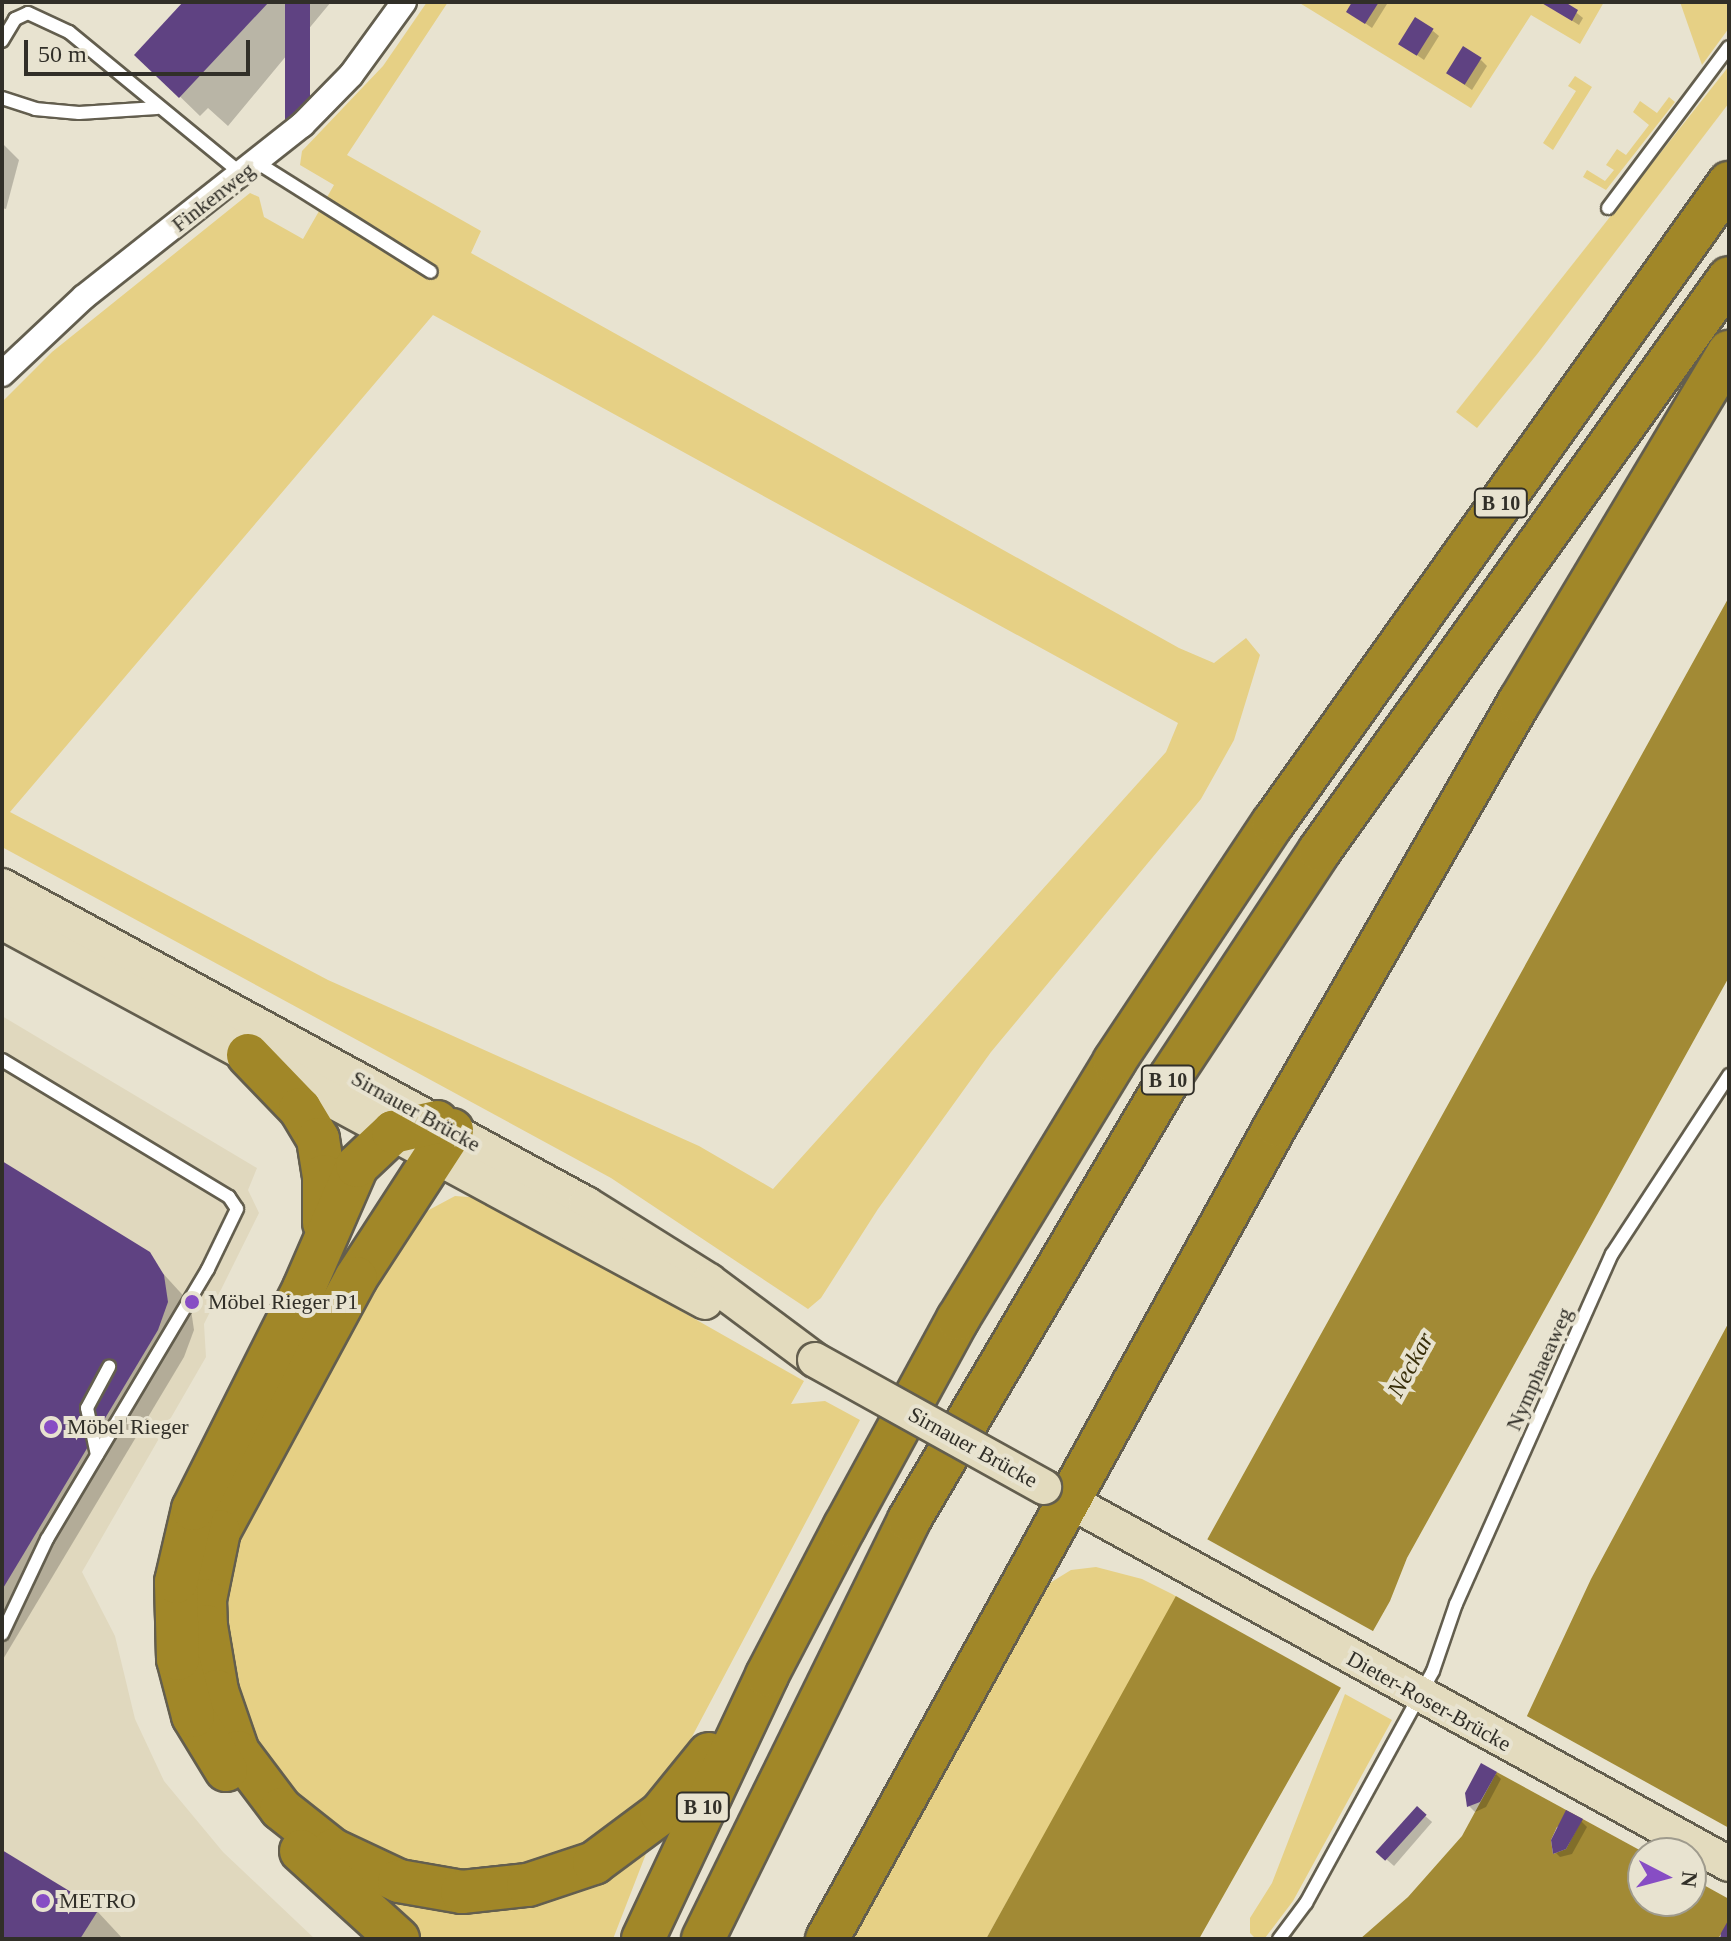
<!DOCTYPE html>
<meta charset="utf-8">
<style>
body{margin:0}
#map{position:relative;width:1731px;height:1941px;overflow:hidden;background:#e8e3d0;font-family:"Times New Roman",serif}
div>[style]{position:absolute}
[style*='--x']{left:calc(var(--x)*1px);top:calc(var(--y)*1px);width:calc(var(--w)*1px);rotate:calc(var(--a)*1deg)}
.built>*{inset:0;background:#e0d8be}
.green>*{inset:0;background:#e6d085}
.water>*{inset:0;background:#a28a35}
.pier>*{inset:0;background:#e8e3d0;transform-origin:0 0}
.shadow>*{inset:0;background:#0003;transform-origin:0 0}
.building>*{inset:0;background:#5f4282;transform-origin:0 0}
.roads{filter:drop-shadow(2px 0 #635e4e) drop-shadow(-2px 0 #635e4e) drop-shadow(0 2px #635e4e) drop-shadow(0 -2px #635e4e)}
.lane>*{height:12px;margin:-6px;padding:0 6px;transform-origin:6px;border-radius:6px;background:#fff}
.street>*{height:24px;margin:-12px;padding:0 12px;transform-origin:12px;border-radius:12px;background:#fff}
.secondary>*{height:34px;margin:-17px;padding:0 17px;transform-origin:17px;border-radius:17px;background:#e3dbbe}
.highway>*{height:42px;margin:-21px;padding:0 21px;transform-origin:21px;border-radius:21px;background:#a18728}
.bridges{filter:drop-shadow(2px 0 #635e4e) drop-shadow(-2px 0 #635e4e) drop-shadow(0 2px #635e4e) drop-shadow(0 -2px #635e4e)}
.secondary-bridge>*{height:34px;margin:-17px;padding:0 17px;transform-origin:17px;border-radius:17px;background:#e3dbbe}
.dots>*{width:22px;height:22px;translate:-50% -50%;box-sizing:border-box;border:4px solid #e8e3d0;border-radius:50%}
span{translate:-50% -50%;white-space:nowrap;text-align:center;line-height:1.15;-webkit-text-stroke:8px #e8e3d0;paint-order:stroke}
.shield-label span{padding:2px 6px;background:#e8e3d0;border:2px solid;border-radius:6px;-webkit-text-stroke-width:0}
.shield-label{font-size:20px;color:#312f28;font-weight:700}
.street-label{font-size:22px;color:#312f28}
.poi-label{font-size:22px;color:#312f28}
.left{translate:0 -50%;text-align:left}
.water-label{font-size:24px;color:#382e09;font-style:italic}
.frame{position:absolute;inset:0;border:4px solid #312f28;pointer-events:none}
.north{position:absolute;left:1627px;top:1837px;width:80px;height:80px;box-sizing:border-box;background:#e8e3d0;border:2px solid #9f9b8d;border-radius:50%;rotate:96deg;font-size:22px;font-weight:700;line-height:32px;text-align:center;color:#312f28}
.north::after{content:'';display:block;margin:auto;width:28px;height:36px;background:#874dc4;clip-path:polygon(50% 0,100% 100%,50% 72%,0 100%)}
.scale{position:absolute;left:24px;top:40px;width:226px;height:36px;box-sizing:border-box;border:4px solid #312f28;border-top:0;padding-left:10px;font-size:24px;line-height:28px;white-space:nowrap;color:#312f28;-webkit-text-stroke:6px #e8e3d0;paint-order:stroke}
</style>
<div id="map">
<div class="built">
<div style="clip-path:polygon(2px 1016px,257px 1168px,248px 1190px,259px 1213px,204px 1324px,206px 1357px,82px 1572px,115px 1636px,135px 1719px,164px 1781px,223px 1852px,315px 1939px,2px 1939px)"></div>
</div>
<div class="green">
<div style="clip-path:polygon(evenodd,427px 2px,448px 2px,347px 155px,481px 231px,471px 253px,1179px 648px,1214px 663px,1246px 638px,1260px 655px,1234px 740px,1201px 799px,991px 1052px,878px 1209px,821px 1298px,808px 1309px,611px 1178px,2px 847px,2px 402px,52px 352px,250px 193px,259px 197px,264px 217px,303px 239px,334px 185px,300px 165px,302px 151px,383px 66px,427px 2px,433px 315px,1178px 723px,1166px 752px,773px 1189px,699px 1146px,328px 980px,10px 812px,433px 315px)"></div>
<div style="clip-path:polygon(1298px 2px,1604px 2px,1580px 44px,1531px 15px,1471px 108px)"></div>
<div style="clip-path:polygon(1680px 2px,1729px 2px,1729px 28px,1702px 65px)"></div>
<div style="clip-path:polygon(1729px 66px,1729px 103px,1538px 353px,1477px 428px,1456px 412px)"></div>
<div style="clip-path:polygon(1575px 76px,1592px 87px,1553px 150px,1543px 143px,1576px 91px,1568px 86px)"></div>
<div style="clip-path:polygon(1669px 97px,1675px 102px,1606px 190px,1583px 177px,1587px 170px,1605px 181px,1614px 170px,1606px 165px,1617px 149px,1626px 155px,1649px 125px,1633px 112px,1640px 101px,1657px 113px)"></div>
<div style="clip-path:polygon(455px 1196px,482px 1198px,804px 1381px,791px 1404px,825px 1401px,860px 1420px,668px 1782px,585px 1851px,460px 1879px,348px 1846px,253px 1755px,219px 1619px,236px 1538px,376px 1283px,427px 1211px)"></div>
<div style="clip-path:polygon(1096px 1567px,1142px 1579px,1178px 1597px,986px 1939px,847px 1939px,1045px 1586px,1071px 1570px)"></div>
<div style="clip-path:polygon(1345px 1694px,1392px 1720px,1293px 1901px,1265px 1938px,1256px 1939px,1250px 1933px,1250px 1918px,1272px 1883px)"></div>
<div style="clip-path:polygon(649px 1846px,613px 1939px,417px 1939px,359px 1880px,390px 1891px)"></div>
</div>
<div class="water">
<div style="clip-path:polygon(1729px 597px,1729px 977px,1407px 1558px,1390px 1601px,1199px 1939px,986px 1939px)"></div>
<div style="clip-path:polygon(evenodd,1729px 1322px,1729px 1921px,1718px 1939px,1360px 1939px,1408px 1897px,1462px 1836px,1526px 1718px,1591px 1579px,1729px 1322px,1582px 1819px,1566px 1849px,1553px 1854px,1551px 1840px,1557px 1827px,1582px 1819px,1729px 1322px,1643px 1853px,1691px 1853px,1691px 1901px,1638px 1900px,1635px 1890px,1643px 1874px,1643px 1853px)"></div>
</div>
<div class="pier">
<div style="left:1205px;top:1538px;width:195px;height:65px;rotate:29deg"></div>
<div style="clip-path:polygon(1523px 1714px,1729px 1828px,1729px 1899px,1691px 1878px,1691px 1853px,1645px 1853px,1493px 1770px)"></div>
</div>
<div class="shadow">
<div style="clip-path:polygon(186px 2px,331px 2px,228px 126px,208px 108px,200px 116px,137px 55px)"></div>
<div style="clip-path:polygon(1355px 2px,1385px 2px,1387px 4px,1372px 28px,1349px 12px)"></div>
<div style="clip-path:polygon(1542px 2px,1563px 2px,1583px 18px,1579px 25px)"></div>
<div style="clip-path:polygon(1433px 31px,1439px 36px,1424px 60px,1401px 44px)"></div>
<div style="clip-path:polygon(1481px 60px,1487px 66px,1472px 90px,1449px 74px)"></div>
<div style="clip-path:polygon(2px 143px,19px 160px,6px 209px,2px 208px)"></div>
<div style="clip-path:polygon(2px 1164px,137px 1245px,190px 1303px,194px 1330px,184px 1357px,2px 1661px)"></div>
<div style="clip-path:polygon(1496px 1774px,1501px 1779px,1486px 1807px,1475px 1812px,1469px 1806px)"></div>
<div style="left:1417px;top:1809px;width:20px;height:58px;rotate:41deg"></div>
<div style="clip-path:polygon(1581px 1821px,1587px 1827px,1572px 1854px,1560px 1857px,1554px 1851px)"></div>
<div style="clip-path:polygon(2px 1853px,97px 1911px,123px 1939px,2px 1939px)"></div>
<div style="clip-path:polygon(1643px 1876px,1643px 1901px,1656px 1901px,1646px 1905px,1640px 1900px)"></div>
</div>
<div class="building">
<div style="clip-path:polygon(183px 2px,269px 2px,179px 98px,134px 55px)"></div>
<div style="left:285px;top:2px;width:25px;height:132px"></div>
<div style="clip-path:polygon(1352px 2px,1379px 2px,1365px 24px,1346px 12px)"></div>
<div style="clip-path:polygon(1540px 2px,1565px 2px,1578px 10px,1572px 21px)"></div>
<div style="left:1415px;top:17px;width:22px;height:32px;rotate:32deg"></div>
<div style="left:1463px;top:46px;width:22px;height:32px;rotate:32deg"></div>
<div style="clip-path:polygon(2px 1161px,150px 1252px,164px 1275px,168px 1302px,158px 1330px,2px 1590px)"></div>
<div style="clip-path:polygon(1481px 1763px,1497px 1772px,1480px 1802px,1467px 1807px,1465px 1793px)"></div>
<div style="left:1417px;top:1806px;width:13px;height:62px;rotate:42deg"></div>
<div style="clip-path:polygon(1566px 1810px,1583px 1819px,1566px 1849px,1553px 1854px,1551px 1840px)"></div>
<div style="clip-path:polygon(2px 1850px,99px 1909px,80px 1939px,2px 1939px)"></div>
<div style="clip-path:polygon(1643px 1872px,1643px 1900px,1638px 1900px,1636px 1886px)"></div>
<div style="clip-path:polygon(1729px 1919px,1729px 1939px,1720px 1939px,1721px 1933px)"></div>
</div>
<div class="roads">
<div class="lane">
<div style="--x:2;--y:41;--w:26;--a:-59"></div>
<div style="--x:15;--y:19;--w:14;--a:-25"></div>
<div style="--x:28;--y:13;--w:45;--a:24.9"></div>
<div style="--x:69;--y:32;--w:225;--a:39.4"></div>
<div style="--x:2;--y:98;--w:35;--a:18"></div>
<div style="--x:35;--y:109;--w:44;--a:5.2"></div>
<div style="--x:79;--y:113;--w:78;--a:-3.7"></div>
<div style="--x:258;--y:163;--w:204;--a:32.2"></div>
<div style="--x:1608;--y:208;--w:201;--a:-53.1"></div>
<div style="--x:2;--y:1060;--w:265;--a:31.1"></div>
<div style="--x:229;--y:1197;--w:14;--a:56"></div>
<div style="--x:237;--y:1209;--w:67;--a:115.8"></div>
<div style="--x:208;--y:1269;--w:314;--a:120.8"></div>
<div style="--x:47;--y:1539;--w:105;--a:115.3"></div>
<div style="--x:97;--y:1455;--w:48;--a:-102"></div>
<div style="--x:87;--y:1408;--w:47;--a:-61.8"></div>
<div style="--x:1279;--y:1939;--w:45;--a:-53.1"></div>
<div style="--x:1306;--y:1903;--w:264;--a:-61.3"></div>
<div style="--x:1433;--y:1671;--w:71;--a:-71.1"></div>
<div style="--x:1456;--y:1604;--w:383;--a:-66"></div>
<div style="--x:1612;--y:1254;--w:214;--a:-56.8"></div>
</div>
<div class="street">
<div style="--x:2;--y:374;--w:112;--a:-43.2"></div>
<div style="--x:84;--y:297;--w:278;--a:-38.3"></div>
<div style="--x:302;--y:125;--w:70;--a:-45.6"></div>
<div style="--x:351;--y:75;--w:90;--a:-54"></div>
</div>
<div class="secondary">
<div style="--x:2;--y:886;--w:665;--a:28.57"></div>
<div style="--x:586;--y:1204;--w:145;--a:32"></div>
<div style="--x:709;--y:1281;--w:132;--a:36.7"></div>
<div style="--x:2;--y:922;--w:799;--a:28.39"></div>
<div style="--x:1048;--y:1489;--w:777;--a:28.84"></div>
</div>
<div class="highway">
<div style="--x:248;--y:1055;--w:75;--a:46.1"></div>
<div style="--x:300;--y:1109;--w:35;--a:59"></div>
<div style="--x:318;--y:1139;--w:37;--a:81"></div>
<div style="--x:324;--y:1176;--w:47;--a:90"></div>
<div style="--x:452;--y:1130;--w:176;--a:123"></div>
<div style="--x:356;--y:1278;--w:288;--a:118.4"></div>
<div style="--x:219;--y:1531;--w:70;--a:101.5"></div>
<div style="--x:205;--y:1600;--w:26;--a:88"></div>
<div style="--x:206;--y:1626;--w:66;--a:80.4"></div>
<div style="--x:217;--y:1691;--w:65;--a:71"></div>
<div style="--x:238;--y:1752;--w:71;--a:53"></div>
<div style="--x:281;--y:1809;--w:66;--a:38.3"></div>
<div style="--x:333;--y:1850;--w:73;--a:25.2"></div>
<div style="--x:399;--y:1881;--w:64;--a:9.9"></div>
<div style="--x:462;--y:1892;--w:66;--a:-6.1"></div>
<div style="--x:528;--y:1885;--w:70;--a:-18.4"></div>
<div style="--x:594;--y:1863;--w:84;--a:-36.7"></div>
<div style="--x:661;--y:1813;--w:76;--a:-50.9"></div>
<div style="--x:226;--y:1770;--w:63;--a:-121.4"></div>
<div style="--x:193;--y:1716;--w:59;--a:-104.7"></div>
<div style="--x:178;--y:1659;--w:77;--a:-91.5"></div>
<div style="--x:176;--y:1582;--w:75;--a:-76.9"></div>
<div style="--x:193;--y:1509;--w:247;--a:-63.3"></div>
<div style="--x:304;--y:1288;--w:133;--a:-66.5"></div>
<div style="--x:357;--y:1166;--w:50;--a:-43.4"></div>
<div style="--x:393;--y:1132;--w:45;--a:-12.8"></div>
<div style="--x:301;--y:1851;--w:131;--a:42.2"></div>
<div style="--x:643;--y:1939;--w:292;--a:-64.8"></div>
<div style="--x:767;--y:1675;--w:168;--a:-62.4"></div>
<div style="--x:845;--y:1526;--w:236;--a:-61.4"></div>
<div style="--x:958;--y:1319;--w:301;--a:-58.7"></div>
<div style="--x:1114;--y:1062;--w:287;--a:-56.4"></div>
<div style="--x:1273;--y:823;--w:786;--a:-54.53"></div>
<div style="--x:703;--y:1939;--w:467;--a:-63.8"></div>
<div style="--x:909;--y:1520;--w:512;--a:-59.48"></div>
<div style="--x:1169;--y:1079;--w:274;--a:-56.6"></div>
<div style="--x:1320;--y:850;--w:703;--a:-54.43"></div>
<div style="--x:827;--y:1939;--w:930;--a:-61.12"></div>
<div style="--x:1276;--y:1125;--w:489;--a:-60.1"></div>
<div style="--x:1520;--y:701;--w:407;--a:-59.1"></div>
</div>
</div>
<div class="bridges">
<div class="secondary-bridge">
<div style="--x:815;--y:1360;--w:262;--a:29"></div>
</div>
</div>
<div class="dots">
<div style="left:192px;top:1302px;background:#874dc4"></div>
<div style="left:51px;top:1427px;background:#874dc4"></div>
<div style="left:43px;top:1901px;background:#874dc4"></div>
</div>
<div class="shield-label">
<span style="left:1501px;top:503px">B 10</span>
<span style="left:1168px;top:1080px">B 10</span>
<span style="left:703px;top:1807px">B 10</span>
</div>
<div class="street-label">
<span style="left:213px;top:197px;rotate:-38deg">Finkenweg</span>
<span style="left:416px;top:1111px;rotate:29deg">Sirnauer Brücke</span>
<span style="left:1539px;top:1369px;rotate:-66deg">Nymphaeaweg</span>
<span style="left:973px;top:1447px;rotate:29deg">Sirnauer Brücke</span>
<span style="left:1429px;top:1701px;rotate:29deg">Dieter-Roser-Brücke</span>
</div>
<div class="poi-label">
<span class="left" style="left:208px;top:1302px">Möbel Rieger P1</span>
<span class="left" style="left:67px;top:1427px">Möbel Rieger</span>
<span class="left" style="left:59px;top:1901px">METRO</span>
</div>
<div class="water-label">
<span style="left:1411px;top:1365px;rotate:-61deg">Neckar</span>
</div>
<div class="frame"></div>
<div class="north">N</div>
<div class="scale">50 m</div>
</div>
